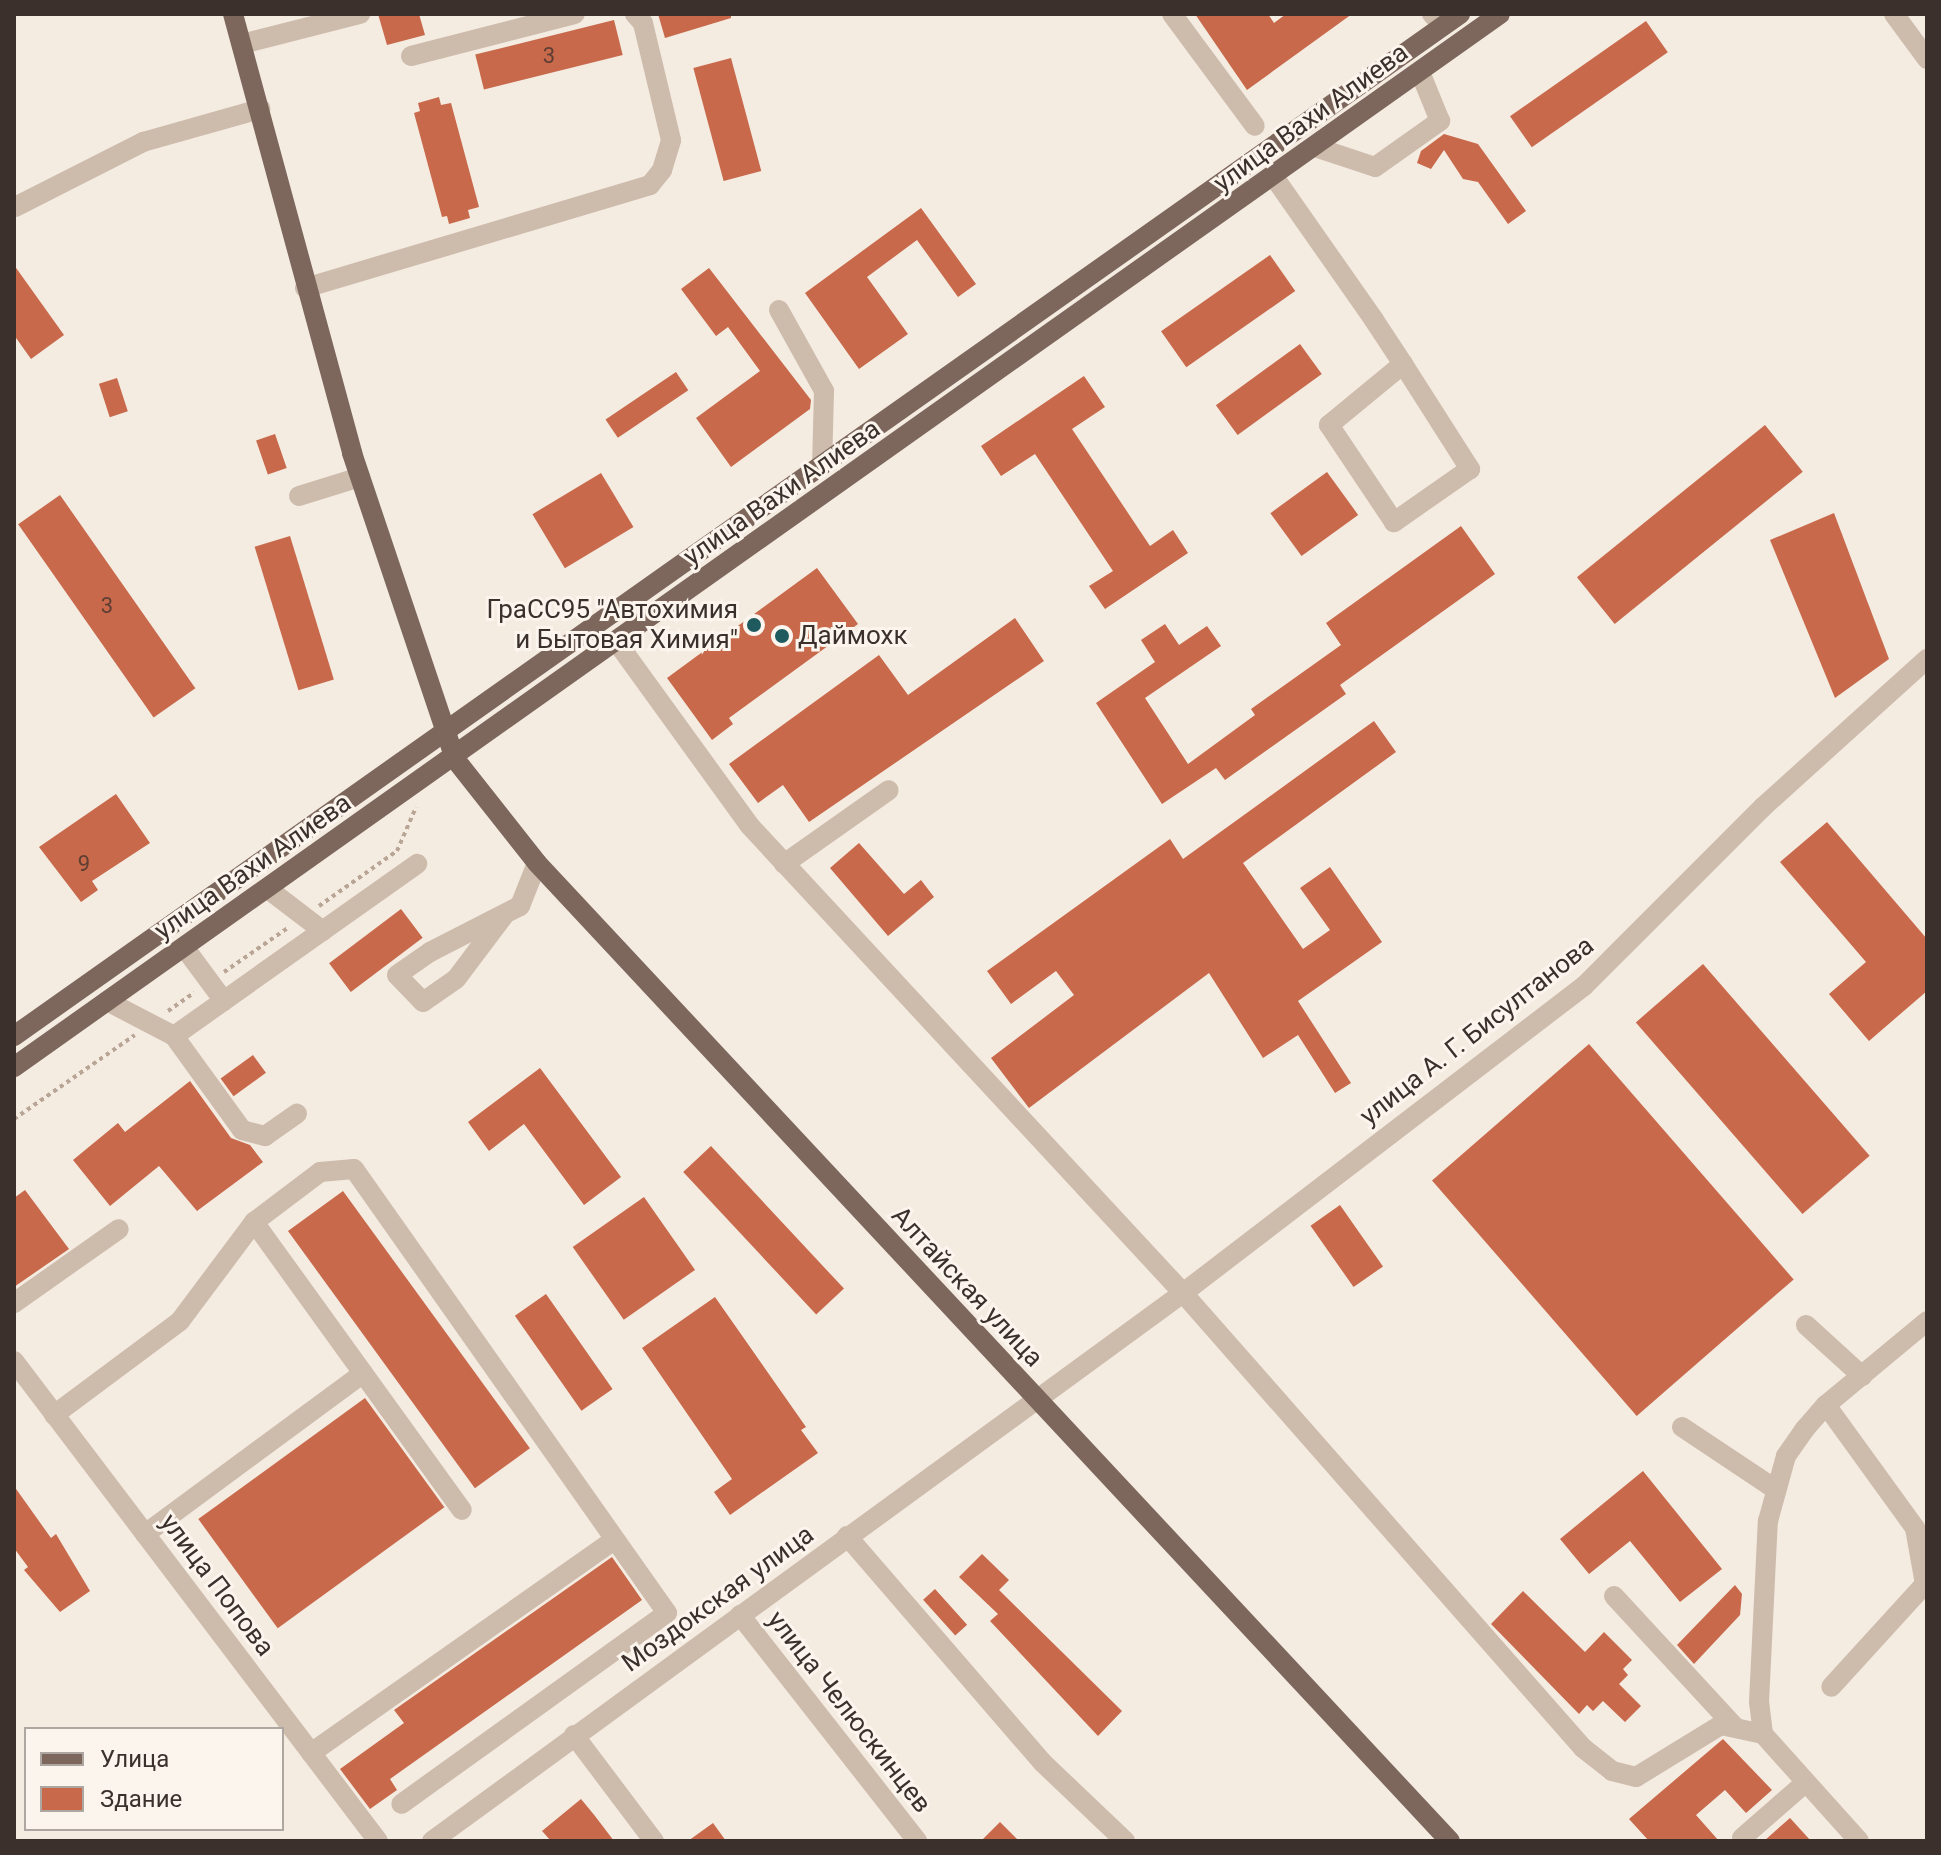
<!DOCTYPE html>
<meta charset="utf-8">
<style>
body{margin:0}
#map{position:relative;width:1941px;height:1855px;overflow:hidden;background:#f4ebe1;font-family:Roboto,sans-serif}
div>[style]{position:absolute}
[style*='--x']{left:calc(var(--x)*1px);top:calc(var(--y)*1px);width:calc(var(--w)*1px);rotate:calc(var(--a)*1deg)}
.building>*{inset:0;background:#c8694b;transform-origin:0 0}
.path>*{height:4px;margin-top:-2px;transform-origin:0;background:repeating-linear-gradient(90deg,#b9a596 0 4px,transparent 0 8px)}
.minor>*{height:20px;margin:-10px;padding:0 10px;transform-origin:10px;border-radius:10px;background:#cdbbac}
.major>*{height:20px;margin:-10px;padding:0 10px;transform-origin:10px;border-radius:10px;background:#7d675c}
.dots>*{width:22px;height:22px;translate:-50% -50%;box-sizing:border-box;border:4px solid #fbf5ee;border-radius:50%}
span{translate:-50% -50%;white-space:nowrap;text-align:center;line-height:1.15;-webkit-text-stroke:6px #fbf5ee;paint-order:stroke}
.number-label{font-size:22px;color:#5e3e33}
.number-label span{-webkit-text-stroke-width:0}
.street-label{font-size:26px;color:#3b302b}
.poi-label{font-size:26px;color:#3b302b}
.right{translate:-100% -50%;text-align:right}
.left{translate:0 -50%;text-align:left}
.frame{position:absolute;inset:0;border:16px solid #3b302b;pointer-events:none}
.legend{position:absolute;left:24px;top:1727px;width:260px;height:104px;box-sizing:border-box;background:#fbf5ee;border:2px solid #aea6a0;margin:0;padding:10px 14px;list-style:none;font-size:24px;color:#3b302b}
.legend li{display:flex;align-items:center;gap:16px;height:40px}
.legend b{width:40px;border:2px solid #aea6a0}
</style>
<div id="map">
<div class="building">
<div style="clip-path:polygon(378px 14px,419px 14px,425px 35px,387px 45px)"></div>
<div style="clip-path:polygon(658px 14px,731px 14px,731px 18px,665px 38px)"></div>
<div style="clip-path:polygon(1195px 14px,1268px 14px,1274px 23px,1286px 14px,1352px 14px,1247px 90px)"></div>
<div style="left:614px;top:20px;width:36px;height:143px;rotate:76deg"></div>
<div style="left:1646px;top:21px;width:38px;height:166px;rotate:55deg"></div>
<div style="left:731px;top:58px;width:117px;height:39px;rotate:75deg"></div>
<div style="clip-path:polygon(439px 97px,441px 105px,451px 103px,479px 207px,468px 210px,470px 218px,449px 224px,447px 216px,442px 217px,414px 113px,420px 111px,418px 103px)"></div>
<div style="clip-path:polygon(1444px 134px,1478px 144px,1526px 211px,1508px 224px,1478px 182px,1463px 179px,1444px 150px,1431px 169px,1417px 163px,1421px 151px)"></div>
<div style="clip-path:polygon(921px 208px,976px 284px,958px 297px,917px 240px,867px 277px,908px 334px,859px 369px,805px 293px)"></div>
<div style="left:1270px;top:255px;width:44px;height:133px;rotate:55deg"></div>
<div style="clip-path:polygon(14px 265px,64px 335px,31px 359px,14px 335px)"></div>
<div style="clip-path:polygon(709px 268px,811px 400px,810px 409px,731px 467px,696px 418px,760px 371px,728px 327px,716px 336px,681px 289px)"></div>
<div style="left:1300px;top:344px;width:37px;height:104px;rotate:54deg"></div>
<div style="left:676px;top:372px;width:22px;height:85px;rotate:56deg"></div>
<div style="clip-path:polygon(1084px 376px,1105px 407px,1072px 429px,1150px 546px,1173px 530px,1188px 553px,1105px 609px,1089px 586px,1113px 571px,1035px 454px,1001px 476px,981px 446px)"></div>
<div style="left:117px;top:378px;width:35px;height:19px;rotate:72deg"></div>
<div style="left:1765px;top:425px;width:60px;height:242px;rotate:51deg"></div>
<div style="left:275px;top:434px;width:36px;height:20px;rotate:71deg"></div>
<div style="left:1327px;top:472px;width:53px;height:70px;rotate:54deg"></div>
<div style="left:601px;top:473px;width:63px;height:80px;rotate:59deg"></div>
<div style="left:60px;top:495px;width:236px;height:51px;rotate:55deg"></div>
<div style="clip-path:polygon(1834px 513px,1889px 659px,1835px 698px,1770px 540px)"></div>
<div style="clip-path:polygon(1461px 526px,1495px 574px,1340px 685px,1346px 694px,1225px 780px,1216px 768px,1162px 804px,1096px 703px,1155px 662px,1141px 640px,1165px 624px,1179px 645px,1207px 626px,1221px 646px,1145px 698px,1188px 764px,1255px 715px,1251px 709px,1341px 645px,1326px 623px)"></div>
<div style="left:290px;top:536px;width:150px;height:37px;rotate:73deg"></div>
<div style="clip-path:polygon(817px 568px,858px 624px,729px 718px,733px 724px,712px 740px,667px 678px)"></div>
<div style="clip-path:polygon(1015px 618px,1044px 661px,809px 822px,783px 785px,758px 803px,729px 764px,879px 655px,908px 695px)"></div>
<div style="clip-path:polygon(1374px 721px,1396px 752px,1243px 863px,1303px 949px,1330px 930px,1300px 888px,1330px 867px,1382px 942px,1298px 1001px,1351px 1083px,1335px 1093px,1298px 1035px,1263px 1058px,1209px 973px,1029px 1108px,991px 1058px,1074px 995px,1056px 971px,1011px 1004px,987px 971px,1170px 839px,1183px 859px)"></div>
<div style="clip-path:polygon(116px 794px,150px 843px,92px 881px,98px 890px,81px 902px,39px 847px)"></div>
<div style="clip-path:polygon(1827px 822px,1927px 939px,1927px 991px,1869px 1041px,1829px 994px,1866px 962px,1780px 862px)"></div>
<div style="clip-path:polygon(859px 843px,904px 894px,921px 880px,934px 897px,888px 936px,830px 868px)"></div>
<div style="left:401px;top:909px;width:36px;height:90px;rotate:53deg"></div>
<div style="left:1703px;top:964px;width:254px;height:89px;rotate:49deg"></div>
<div style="left:1589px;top:1044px;width:312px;height:208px;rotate:49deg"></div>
<div style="left:253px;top:1055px;width:22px;height:40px;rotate:54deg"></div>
<div style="clip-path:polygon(540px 1068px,621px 1177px,584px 1205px,524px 1124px,489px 1151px,468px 1122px)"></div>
<div style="clip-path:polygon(190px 1081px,231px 1138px,250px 1145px,263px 1162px,197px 1211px,159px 1166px,110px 1206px,73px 1160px,118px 1123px,125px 1132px)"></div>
<div style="left:711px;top:1146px;width:195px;height:38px;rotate:47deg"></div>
<div style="clip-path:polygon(25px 1190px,69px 1249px,14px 1287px,14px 1198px)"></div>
<div style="left:343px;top:1191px;width:318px;height:68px;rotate:54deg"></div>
<div style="left:644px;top:1197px;width:89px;height:87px;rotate:55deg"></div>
<div style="left:1340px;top:1205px;width:75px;height:36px;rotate:55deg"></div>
<div style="left:546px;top:1294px;width:116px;height:38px;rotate:55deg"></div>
<div style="clip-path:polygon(715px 1297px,806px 1427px,801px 1430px,818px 1453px,730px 1515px,714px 1492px,732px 1479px,642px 1348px)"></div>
<div style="left:365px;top:1398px;width:135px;height:206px;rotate:54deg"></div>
<div style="clip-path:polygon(1643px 1471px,1722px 1569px,1680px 1602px,1630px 1541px,1589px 1574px,1560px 1539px)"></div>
<div style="clip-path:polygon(14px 1486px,51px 1538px,56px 1534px,90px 1591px,60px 1612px,24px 1570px,28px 1567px,14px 1548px)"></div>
<div style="clip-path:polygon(982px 1554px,1009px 1580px,999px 1590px,1122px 1711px,1098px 1736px,990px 1621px,998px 1614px,959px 1577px)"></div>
<div style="clip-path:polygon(612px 1557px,642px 1600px,390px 1779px,397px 1790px,370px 1809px,340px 1769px,404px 1723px,394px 1710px)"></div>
<div style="clip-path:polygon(1735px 1585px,1742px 1594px,1740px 1615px,1694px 1664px,1677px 1645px)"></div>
<div style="left:935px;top:1589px;width:48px;height:16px;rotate:48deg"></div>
<div style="clip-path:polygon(1523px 1591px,1585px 1652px,1604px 1632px,1632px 1660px,1623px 1669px,1628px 1675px,1619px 1684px,1641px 1706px,1625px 1722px,1603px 1701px,1593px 1711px,1587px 1705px,1579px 1714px,1491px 1624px)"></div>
<div style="clip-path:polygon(1723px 1739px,1772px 1790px,1746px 1813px,1725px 1790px,1696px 1815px,1719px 1841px,1649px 1841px,1629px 1819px)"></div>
<div style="clip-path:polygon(581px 1799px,595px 1816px,614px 1841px,551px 1841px,542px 1831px)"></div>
<div style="clip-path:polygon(1790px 1818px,1811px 1841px,1764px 1841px)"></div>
<div style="clip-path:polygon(1000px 1822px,1019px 1841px,981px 1841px)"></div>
<div style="clip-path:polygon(713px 1823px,726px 1841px,688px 1841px)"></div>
</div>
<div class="path">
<div style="--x:319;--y:906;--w:95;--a:-35.2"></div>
<div style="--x:397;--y:851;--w:48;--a:-66.6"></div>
<div style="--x:224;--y:972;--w:79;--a:-34.7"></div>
<div style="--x:168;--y:1011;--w:32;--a:-35"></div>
<div style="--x:14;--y:1119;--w:147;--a:-34.8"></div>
</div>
<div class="minor">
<div style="--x:1172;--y:14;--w:139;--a:53.5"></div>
<div style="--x:1432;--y:14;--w:16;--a:47"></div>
<div style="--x:1894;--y:14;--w:56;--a:53.7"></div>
<div style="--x:242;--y:44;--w:122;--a:-14.3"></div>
<div style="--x:411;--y:56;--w:169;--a:-14.4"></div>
<div style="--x:1315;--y:147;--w:63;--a:18.4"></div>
<div style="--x:1375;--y:167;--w:80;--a:-35.3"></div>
<div style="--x:1440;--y:121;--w:53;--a:-112.2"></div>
<div style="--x:1274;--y:177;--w:174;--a:55"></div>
<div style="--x:1374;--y:320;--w:53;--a:56.6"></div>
<div style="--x:1403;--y:364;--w:125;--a:57.5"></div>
<div style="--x:1470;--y:469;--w:93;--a:145.1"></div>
<div style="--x:1394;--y:522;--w:117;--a:-123.8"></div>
<div style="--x:1329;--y:425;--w:96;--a:-39.5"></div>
<div style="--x:15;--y:207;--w:144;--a:-26.9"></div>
<div style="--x:143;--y:142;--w:122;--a:-15.8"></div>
<div style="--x:305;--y:288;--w:360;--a:-16.6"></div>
<div style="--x:650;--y:185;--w:19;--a:-51"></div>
<div style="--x:662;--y:170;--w:31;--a:-73"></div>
<div style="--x:671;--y:140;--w:120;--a:-103.5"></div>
<div style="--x:643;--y:23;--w:12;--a:-132"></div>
<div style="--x:779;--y:310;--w:93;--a:60.9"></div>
<div style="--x:824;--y:391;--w:74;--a:91.5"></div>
<div style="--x:299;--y:496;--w:64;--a:-17.3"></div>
<div style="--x:616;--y:641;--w:228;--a:54.1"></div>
<div style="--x:750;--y:826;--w:637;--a:47.16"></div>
<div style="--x:1183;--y:1293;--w:606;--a:48.68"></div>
<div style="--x:1583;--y:1748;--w:37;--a:38"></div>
<div style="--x:1612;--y:1771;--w:25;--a:14"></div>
<div style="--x:1636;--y:1777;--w:100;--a:-31.5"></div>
<div style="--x:1721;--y:1725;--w:43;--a:12.1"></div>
<div style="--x:784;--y:864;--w:128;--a:-35.2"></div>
<div style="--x:268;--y:889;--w:69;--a:37.4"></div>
<div style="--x:505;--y:914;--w:81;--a:127"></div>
<div style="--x:456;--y:979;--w:40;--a:145.1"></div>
<div style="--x:423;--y:1002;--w:37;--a:-134"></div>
<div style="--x:397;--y:975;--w:40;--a:-34.9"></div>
<div style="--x:430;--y:952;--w:101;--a:-27.1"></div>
<div style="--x:520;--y:906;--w:46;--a:-68.4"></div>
<div style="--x:184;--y:947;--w:67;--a:53.5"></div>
<div style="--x:107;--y:1001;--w:76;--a:27.6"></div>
<div style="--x:174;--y:1036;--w:298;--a:-35.3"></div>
<div style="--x:174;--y:1036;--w:116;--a:54.1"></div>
<div style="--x:242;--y:1130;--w:24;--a:15"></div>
<div style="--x:265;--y:1136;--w:39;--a:-35"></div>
<div style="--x:254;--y:1222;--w:355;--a:54.2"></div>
<div style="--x:14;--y:1303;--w:128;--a:-35.2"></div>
<div style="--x:1806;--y:1325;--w:76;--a:42.3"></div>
<div style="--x:14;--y:1361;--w:602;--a:52.83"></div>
<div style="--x:1826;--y:1405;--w:152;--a:54.1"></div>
<div style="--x:1915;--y:1528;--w:57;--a:79.9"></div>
<div style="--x:1925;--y:1584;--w:139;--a:132.4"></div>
<div style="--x:54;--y:1415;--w:157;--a:-36.7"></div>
<div style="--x:180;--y:1321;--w:124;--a:-53.2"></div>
<div style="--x:254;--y:1222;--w:83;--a:-37.1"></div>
<div style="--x:320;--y:1172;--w:34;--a:-5"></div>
<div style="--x:354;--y:1169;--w:543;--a:54.82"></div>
<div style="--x:667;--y:1613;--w:327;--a:144.3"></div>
<div style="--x:1682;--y:1427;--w:112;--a:33.7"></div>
<div style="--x:145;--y:1534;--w:271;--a:-36.4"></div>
<div style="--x:847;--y:1536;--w:298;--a:49.2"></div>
<div style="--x:1042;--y:1762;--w:115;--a:43.6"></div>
<div style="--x:1614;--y:1596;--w:177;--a:47.3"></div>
<div style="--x:740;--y:1615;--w:287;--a:51.9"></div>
<div style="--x:574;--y:1735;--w:133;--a:53"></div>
<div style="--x:311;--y:1753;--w:370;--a:-35.1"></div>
<div style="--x:1742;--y:1838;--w:84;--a:-41.1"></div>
<div style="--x:432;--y:1841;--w:930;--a:-36.12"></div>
<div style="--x:1183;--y:1293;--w:505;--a:-37.44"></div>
<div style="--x:1584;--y:986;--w:253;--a:-45"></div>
<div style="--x:1763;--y:807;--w:221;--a:-42.1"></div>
<div style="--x:1859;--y:1841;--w:144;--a:-131.9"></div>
<div style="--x:1763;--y:1734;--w:32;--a:-97"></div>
<div style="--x:1759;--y:1702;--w:181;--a:-87.2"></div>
<div style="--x:1768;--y:1521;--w:67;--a:-74.5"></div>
<div style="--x:1786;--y:1456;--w:32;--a:-55"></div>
<div style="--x:1804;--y:1430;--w:33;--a:-49"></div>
<div style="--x:1826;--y:1405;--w:131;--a:-39.7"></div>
</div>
<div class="major">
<div style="--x:233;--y:14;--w:455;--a:74.8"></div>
<div style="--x:352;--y:453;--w:323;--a:71.4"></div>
<div style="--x:455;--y:759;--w:132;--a:51.7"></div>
<div style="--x:537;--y:863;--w:1338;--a:46.97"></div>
<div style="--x:14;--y:1036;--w:1771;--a:-35.25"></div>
<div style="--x:14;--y:1067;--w:1821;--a:-35.32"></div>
</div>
<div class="dots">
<div style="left:754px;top:625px;background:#1f5a5e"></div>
<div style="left:782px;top:636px;background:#1f5a5e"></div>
</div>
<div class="number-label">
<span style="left:549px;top:56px">3</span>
<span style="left:107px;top:606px">3</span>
<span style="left:84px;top:864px">9</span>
</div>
<div class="street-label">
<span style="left:1311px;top:118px;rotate:-36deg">улица Вахи Алиева</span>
<span style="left:782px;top:493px;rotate:-35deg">улица Вахи Алиева</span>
<span style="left:253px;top:867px;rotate:-35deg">улица Вахи Алиева</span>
<span style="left:1477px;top:1031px;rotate:-38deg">улица А. Г. Бисултанова</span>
<span style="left:967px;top:1287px;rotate:47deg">Алтайская улица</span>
<span style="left:217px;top:1585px;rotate:53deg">улица Попова</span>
<span style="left:718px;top:1599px;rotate:-36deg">Моздокская улица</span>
<span style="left:849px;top:1712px;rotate:52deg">улица Челюскинцев</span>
</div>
<div class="poi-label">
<span class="right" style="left:738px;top:625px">ГраСС95 "Автохимия<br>и Бытовая Химия"</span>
<span class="left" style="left:798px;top:636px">Даймохк</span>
</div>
<div class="frame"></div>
<ul class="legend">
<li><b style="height:10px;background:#7d675c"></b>Улица</li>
<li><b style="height:22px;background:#c8694b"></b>Здание</li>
</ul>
</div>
